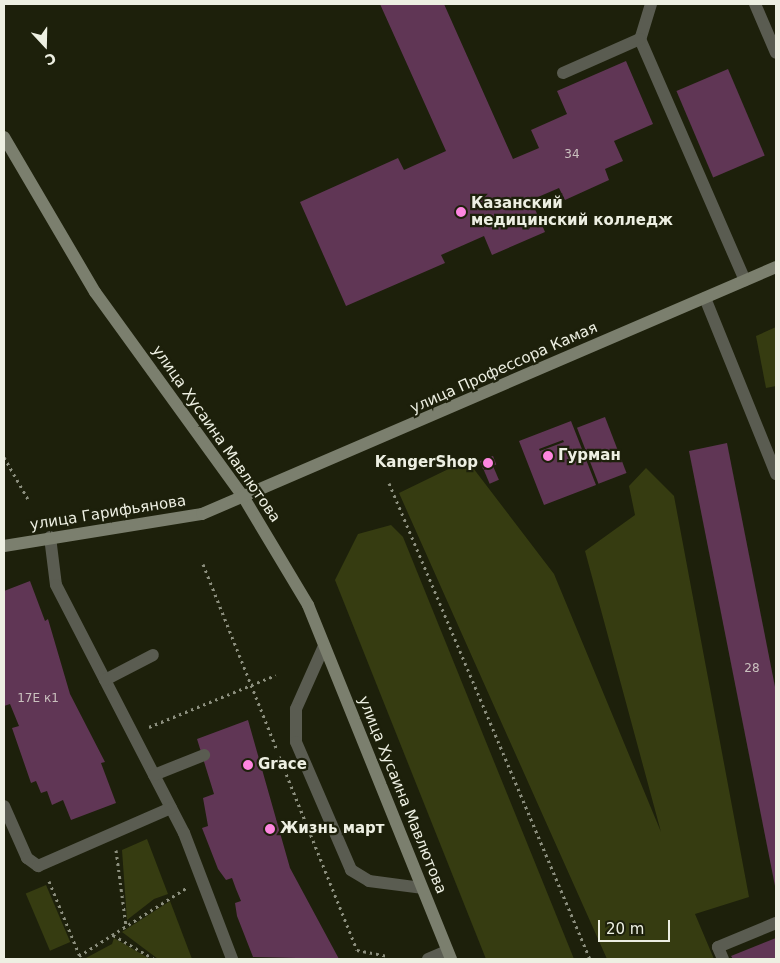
<!DOCTYPE html>
<meta charset="utf-8">
<style>
body{margin:0}
#map{position:relative;width:780px;height:963px;overflow:hidden;background:#1d200b;font-family:"DejaVu Sans",sans-serif}
div>[style]{position:absolute}
[style*='--x']{left:calc(var(--x)*1px);top:calc(var(--y)*1px);width:calc(var(--w)*1px);rotate:calc(var(--a)*1deg)}
.green>*{inset:0;background:#363c11;transform-origin:0 0}
.building>*{inset:0;background:#603655;transform-origin:0 0}
.path>*{height:3px;margin-top:-1.5px;transform-origin:0;background:repeating-linear-gradient(90deg,#8c8f7e 0 2.5px,transparent 0 6.5px)}
.lane>*{height:12px;margin:-6px;padding:0 6px;transform-origin:6px;border-radius:6px;background:#5a5c51}
.secondary>*{height:12px;margin:-6px;padding:0 6px;transform-origin:6px;border-radius:6px;background:#7b7f6e}
.dots>*{width:14px;height:14px;translate:-50% -50%;box-sizing:border-box;border:2px solid #1d200b;border-radius:50%}
span{translate:-50% -50%;white-space:nowrap;text-align:center;line-height:1.15;-webkit-text-stroke:4.5px #1d200b;paint-order:stroke}
.number-label{font-size:12px;color:#cac1bf}
.number-label span{-webkit-text-stroke-width:0}
.poi-label{font-size:15px;color:#edefe2;font-weight:700}
.left{translate:0 -50%;text-align:left}
.right{translate:-100% -50%;text-align:right}
.street-label{font-size:15px;color:#edefe2}
.frame{position:absolute;inset:0;border:5px solid #edefe2;pointer-events:none}
.north{position:absolute;left:20px;top:20px;width:50px;height:50px;-webkit-text-stroke:4px #1d200b;paint-order:stroke;rotate:159deg;font-size:14px;font-weight:700;line-height:20px;text-align:center;color:#edefe2}
.north::after{content:'';display:block;margin:auto;width:18px;height:22px;background:#edefe2;clip-path:polygon(50% 0,100% 100%,50% 72%,0 100%)}
.scale{position:absolute;left:598px;top:920px;width:72px;height:22px;box-sizing:border-box;border:2px solid #edefe2;border-top:0;padding-left:6px;font-size:15px;line-height:18px;white-space:nowrap;color:#edefe2;-webkit-text-stroke:4px #1d200b;paint-order:stroke}
</style>
<div id="map">
<div class="green">
<div style="clip-path:polygon(776px 327px,776px 386px,766px 388px,756px 336px)"></div>
<div style="clip-path:polygon(467px 460px,554px 574px,661px 832px,585px 551px,635px 515px,629px 486px,646px 468px,674px 496px,749px 897px,695px 914px,714px 959px,607px 959px,399px 493px)"></div>
<div style="clip-path:polygon(391px 525px,403px 537px,574px 959px,486px 959px,335px 580px,358px 534px)"></div>
<div style="clip-path:polygon(147px 839px,168px 894px,154px 899px,127px 920px,122px 850px)"></div>
<div style="left:46px;top:885px;width:62px;height:22px;rotate:67deg"></div>
<div style="clip-path:polygon(170px 901px,192px 959px,158px 959px,122px 932px)"></div>
<div style="clip-path:polygon(114px 938px,150px 959px,84px 959px,112px 944px)"></div>
</div>
<div class="building">
<div style="clip-path:polygon(380px 4px,444px 4px,513px 159px,539px 148px,531px 130px,567px 114px,557px 91px,626px 61px,653px 124px,614px 141px,623px 161px,605px 169px,609px 180px,565px 200px,559px 188px,531px 200px,545px 232px,492px 255px,484px 236px,441px 255px,445px 263px,346px 306px,300px 202px,398px 158px,404px 170px,446px 151px)"></div>
<div style="left:728px;top:69px;width:94px;height:56px;rotate:67deg"></div>
<div style="left:605px;top:417px;width:60px;height:30px;rotate:69deg"></div>
<div style="clip-path:polygon(evenodd,571px 421px,596px 485px,544px 505px,519px 441px,571px 421px,563px 440px,564px 442px,540px 451px,539px 449px,563px 440px)"></div>
<div style="clip-path:polygon(727px 443px,776px 692px,776px 891px,689px 451px)"></div>
<div style="left:493px;top:456px;width:9px;height:14px;rotate:69deg"></div>
<div style="left:493px;top:466px;width:15px;height:10px;rotate:67deg"></div>
<div style="clip-path:polygon(30px 581px,45px 621px,48px 619px,70px 694px,105px 762px,101px 763px,116px 803px,71px 820px,63px 800px,52px 805px,47px 791px,41px 793px,36px 781px,31px 783px,12px 728px,19px 726px,10px 704px,4px 706px,4px 591px)"></div>
<div style="clip-path:polygon(248px 720px,290px 868px,339px 959px,253px 957px,237px 916px,235px 903px,241px 901px,236px 889px,232px 878px,226px 880px,218px 869px,202px 828px,208px 826px,203px 798px,214px 794px,197px 739px)"></div>
<div style="clip-path:polygon(776px 938px,776px 959px,733px 959px,731px 956px)"></div>
</div>
<div class="path">
<div style="--x:4;--y:457;--w:48;--a:60.3"></div>
<div style="--x:389;--y:483;--w:517;--a:67.11"></div>
<div style="--x:203;--y:564;--w:200;--a:68.3"></div>
<div style="--x:149;--y:727;--w:137;--a:-22.3"></div>
<div style="--x:279;--y:756;--w:209;--a:68.1"></div>
<div style="--x:357;--y:950;--w:32;--a:11"></div>
<div style="--x:116;--y:850;--w:77;--a:82.5"></div>
<div style="--x:49;--y:881;--w:84;--a:67.7"></div>
<div style="--x:113;--y:935;--w:48;--a:30.3"></div>
<div style="--x:79;--y:956;--w:127;--a:-32.4"></div>
</div>
<div class="lane">
<div style="--x:651;--y:4;--w:37;--a:107"></div>
<div style="--x:640;--y:39;--w:263;--a:66.5"></div>
<div style="--x:755;--y:4;--w:53;--a:66.8"></div>
<div style="--x:563;--y:73;--w:84;--a:-23.8"></div>
<div style="--x:705;--y:298;--w:190;--a:68"></div>
<div style="--x:50;--y:537;--w:48;--a:82.9"></div>
<div style="--x:56;--y:585;--w:279;--a:62.7"></div>
<div style="--x:184;--y:833;--w:135;--a:69.1"></div>
<div style="--x:324;--y:646;--w:69;--a:114"></div>
<div style="--x:296;--y:709;--w:33;--a:90"></div>
<div style="--x:296;--y:742;--w:139;--a:66.7"></div>
<div style="--x:351;--y:870;--w:21;--a:31"></div>
<div style="--x:369;--y:881;--w:53;--a:7.5"></div>
<div style="--x:105;--y:680;--w:54;--a:-27.5"></div>
<div style="--x:154;--y:775;--w:54;--a:-21.8"></div>
<div style="--x:4;--y:806;--w:57;--a:66.1"></div>
<div style="--x:27;--y:858;--w:14;--a:36"></div>
<div style="--x:38;--y:866;--w:145;--a:-23.6"></div>
<div style="--x:428;--y:959;--w:21;--a:-23"></div>
<div style="--x:723;--y:959;--w:13;--a:-113"></div>
<div style="--x:718;--y:947;--w:63;--a:-22.5"></div>
</div>
<div class="secondary">
<div style="--x:4;--y:137;--w:180;--a:59.6"></div>
<div style="--x:95;--y:292;--w:254;--a:54.1"></div>
<div style="--x:244;--y:498;--w:125;--a:59.1"></div>
<div style="--x:308;--y:605;--w:382;--a:68"></div>
<div style="--x:4;--y:546;--w:201;--a:-9.2"></div>
<div style="--x:202;--y:514;--w:625;--a:-23.28"></div>
</div>
<div class="dots">
<div style="left:461px;top:212px;background:#fe86e0"></div>
<div style="left:548px;top:456px;background:#fe86e0"></div>
<div style="left:488px;top:463px;background:#fe86e0"></div>
<div style="left:248px;top:765px;background:#fe86e0"></div>
<div style="left:270px;top:829px;background:#fe86e0"></div>
</div>
<div class="number-label">
<span style="left:572px;top:155px">34</span>
<span style="left:752px;top:669px">28</span>
<span style="left:38px;top:699px">17Е к1</span>
</div>
<div class="poi-label">
<span class="left" style="left:471px;top:212px">Казанский<br>медицинский колледж</span>
<span class="left" style="left:558px;top:456px">Гурман</span>
<span class="right" style="left:478px;top:463px">KangerShop</span>
<span class="left" style="left:258px;top:765px">Grace</span>
<span class="left" style="left:280px;top:829px">Жизнь март</span>
</div>
<div class="street-label">
<span style="left:504px;top:368px;rotate:-24deg">улица Профессора Камая</span>
<span style="left:216px;top:434px;rotate:55deg">улица Хусаина Мавлютова</span>
<span style="left:108px;top:513px;rotate:-9deg">улица Гарифьянова</span>
<span style="left:402px;top:795px;rotate:68deg">улица Хусаина Мавлютова</span>
</div>
<div class="frame"></div>
<div class="north">С</div>
<div class="scale">20 m</div>
</div>
